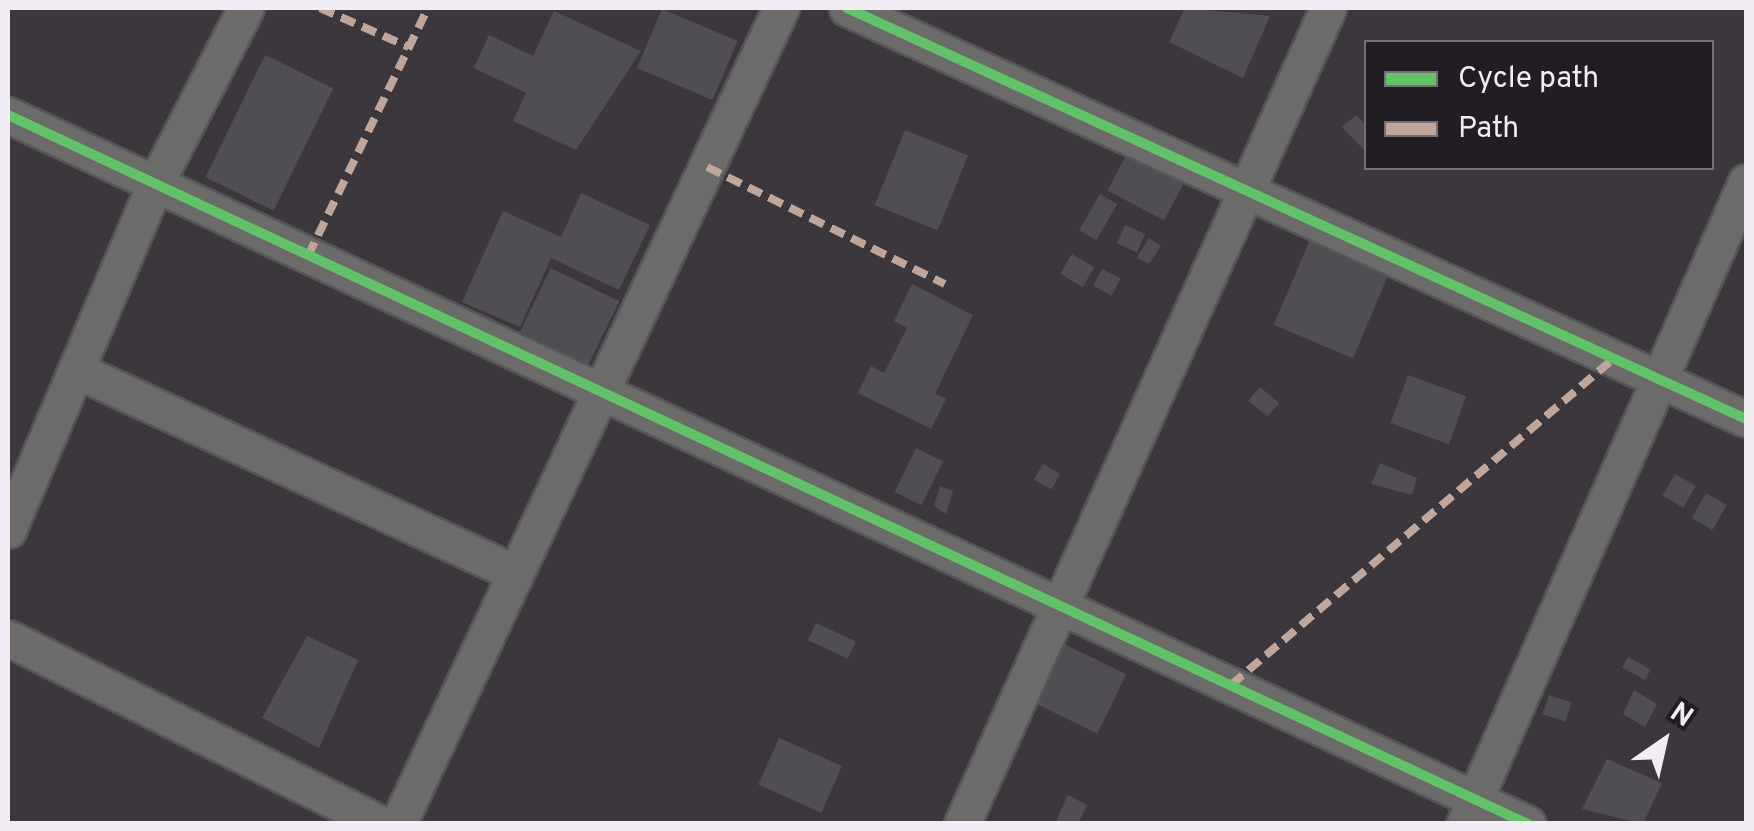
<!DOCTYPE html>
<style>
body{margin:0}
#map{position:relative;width:1754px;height:831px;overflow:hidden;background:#3b373d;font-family:Overpass,sans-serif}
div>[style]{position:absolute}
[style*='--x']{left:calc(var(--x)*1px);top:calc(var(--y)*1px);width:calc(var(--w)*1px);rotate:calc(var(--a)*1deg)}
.building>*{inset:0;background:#514e53;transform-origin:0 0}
.roads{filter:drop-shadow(2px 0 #585559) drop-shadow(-2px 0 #585559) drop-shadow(0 2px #585559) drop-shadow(0 -2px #585559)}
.street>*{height:35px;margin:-17.5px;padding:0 17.5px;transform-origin:17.5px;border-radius:17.5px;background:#6b6b6a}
.quiet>*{height:8px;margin-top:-4px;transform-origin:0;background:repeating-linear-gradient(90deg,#c0a59a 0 15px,transparent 0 23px)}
.cycleway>*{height:10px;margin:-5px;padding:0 5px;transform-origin:5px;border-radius:5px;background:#61c268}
span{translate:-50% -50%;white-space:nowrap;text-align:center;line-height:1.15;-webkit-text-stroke:9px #211d23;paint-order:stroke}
.frame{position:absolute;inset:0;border:10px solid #f2edf4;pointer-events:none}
.legend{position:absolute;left:1364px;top:40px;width:350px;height:130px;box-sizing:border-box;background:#211d23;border:2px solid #757077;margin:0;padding:12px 18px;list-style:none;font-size:30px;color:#f2edf4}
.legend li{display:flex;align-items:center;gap:20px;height:50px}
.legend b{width:50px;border:2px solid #757077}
.north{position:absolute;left:1614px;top:691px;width:100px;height:100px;-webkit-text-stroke:8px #211d23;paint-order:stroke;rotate:34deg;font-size:28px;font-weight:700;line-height:40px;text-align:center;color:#f2edf4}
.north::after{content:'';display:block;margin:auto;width:35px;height:45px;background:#f2edf4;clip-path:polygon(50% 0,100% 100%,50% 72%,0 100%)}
</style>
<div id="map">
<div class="building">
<div style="clip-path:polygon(1185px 8px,1270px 16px,1243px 78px,1169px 42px)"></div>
<div style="left:662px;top:9px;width:82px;height:64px;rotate:23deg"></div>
<div style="clip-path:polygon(554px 11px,641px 51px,576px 150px,513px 121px,526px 93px,474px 68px,489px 35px,533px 56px)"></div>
<div style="left:265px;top:55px;width:76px;height:136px;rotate:26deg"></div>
<div style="clip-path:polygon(1356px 115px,1366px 125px,1366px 152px,1342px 127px)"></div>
<div style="left:905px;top:130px;width:68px;height:81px;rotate:22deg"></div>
<div style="left:1130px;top:148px;width:64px;height:48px;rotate:28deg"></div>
<div style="clip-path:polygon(581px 193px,650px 225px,619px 290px,551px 258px,520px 327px,462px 302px,503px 211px,561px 237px)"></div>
<div style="left:1100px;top:194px;width:20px;height:42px;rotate:30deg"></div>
<div style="left:1125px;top:225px;width:22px;height:20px;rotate:24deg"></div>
<div style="left:1314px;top:230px;width:86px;height:103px;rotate:23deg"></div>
<div style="clip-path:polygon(1149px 238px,1161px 246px,1149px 264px,1137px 258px)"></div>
<div style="left:1072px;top:254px;width:26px;height:23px;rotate:31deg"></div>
<div style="left:551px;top:268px;width:76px;height:71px;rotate:26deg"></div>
<div style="left:1102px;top:269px;width:21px;height:19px;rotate:28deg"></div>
<div style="clip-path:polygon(912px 284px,973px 315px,935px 394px,946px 399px,931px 429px,858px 393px,871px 366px,884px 373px,907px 328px,894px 321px)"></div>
<div style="left:1408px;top:375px;width:62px;height:51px;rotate:20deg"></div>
<div style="left:1260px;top:387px;width:25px;height:18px;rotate:40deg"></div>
<div style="left:916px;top:448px;width:30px;height:49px;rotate:26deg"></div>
<div style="clip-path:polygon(1380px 463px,1417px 478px,1412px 495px,1371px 484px)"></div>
<div style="left:1043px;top:464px;width:20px;height:18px;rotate:30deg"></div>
<div style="left:1675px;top:474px;width:24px;height:25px;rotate:30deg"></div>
<div style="clip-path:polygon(940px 486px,953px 491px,946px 514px,934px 506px)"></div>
<div style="left:1706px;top:493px;width:24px;height:29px;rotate:30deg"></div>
<div style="left:816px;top:623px;width:44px;height:19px;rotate:25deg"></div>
<div style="clip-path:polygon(307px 636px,358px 660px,319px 748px,262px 718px)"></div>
<div style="left:1058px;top:641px;width:76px;height:66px;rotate:26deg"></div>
<div style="left:1628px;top:657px;width:26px;height:12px;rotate:29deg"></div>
<div style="clip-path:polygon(1634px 690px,1657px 704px,1645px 727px,1623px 714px)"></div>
<div style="left:1549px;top:695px;width:24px;height:20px;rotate:19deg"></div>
<div style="left:779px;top:738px;width:69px;height:51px;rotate:24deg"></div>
<div style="clip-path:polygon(1607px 759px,1662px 783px,1643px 824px,1582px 809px)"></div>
<div style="clip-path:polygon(1068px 795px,1087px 805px,1078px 824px,1056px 821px)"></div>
</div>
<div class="roads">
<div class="street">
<div style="--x:847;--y:8;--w:988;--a:24.57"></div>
<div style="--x:8;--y:115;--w:1677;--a:25.01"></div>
<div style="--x:76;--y:370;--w:481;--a:24.8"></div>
<div style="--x:8;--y:530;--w:376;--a:-67"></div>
<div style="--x:155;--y:184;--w:198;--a:-62.7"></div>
<div style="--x:8;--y:638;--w:417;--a:26.5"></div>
<div style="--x:398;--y:824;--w:901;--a:-64.86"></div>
<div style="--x:962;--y:824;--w:894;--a:-65.84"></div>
<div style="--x:1464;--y:824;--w:701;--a:-66.29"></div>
</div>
</div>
<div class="quiet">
<div style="--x:320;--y:8;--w:97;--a:23.7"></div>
<div style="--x:707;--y:167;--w:265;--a:26.2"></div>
<div style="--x:308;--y:256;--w:276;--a:-64.2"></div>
<div style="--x:1231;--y:685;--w:502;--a:-40.48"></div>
</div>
<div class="cycleway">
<div style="--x:847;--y:8;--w:988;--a:24.57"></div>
<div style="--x:8;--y:115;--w:1677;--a:25.01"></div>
</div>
<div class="frame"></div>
<ul class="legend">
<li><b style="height:12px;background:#61c268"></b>Cycle path</li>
<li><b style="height:12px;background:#c0a59a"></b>Path</li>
</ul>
<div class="north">N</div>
</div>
